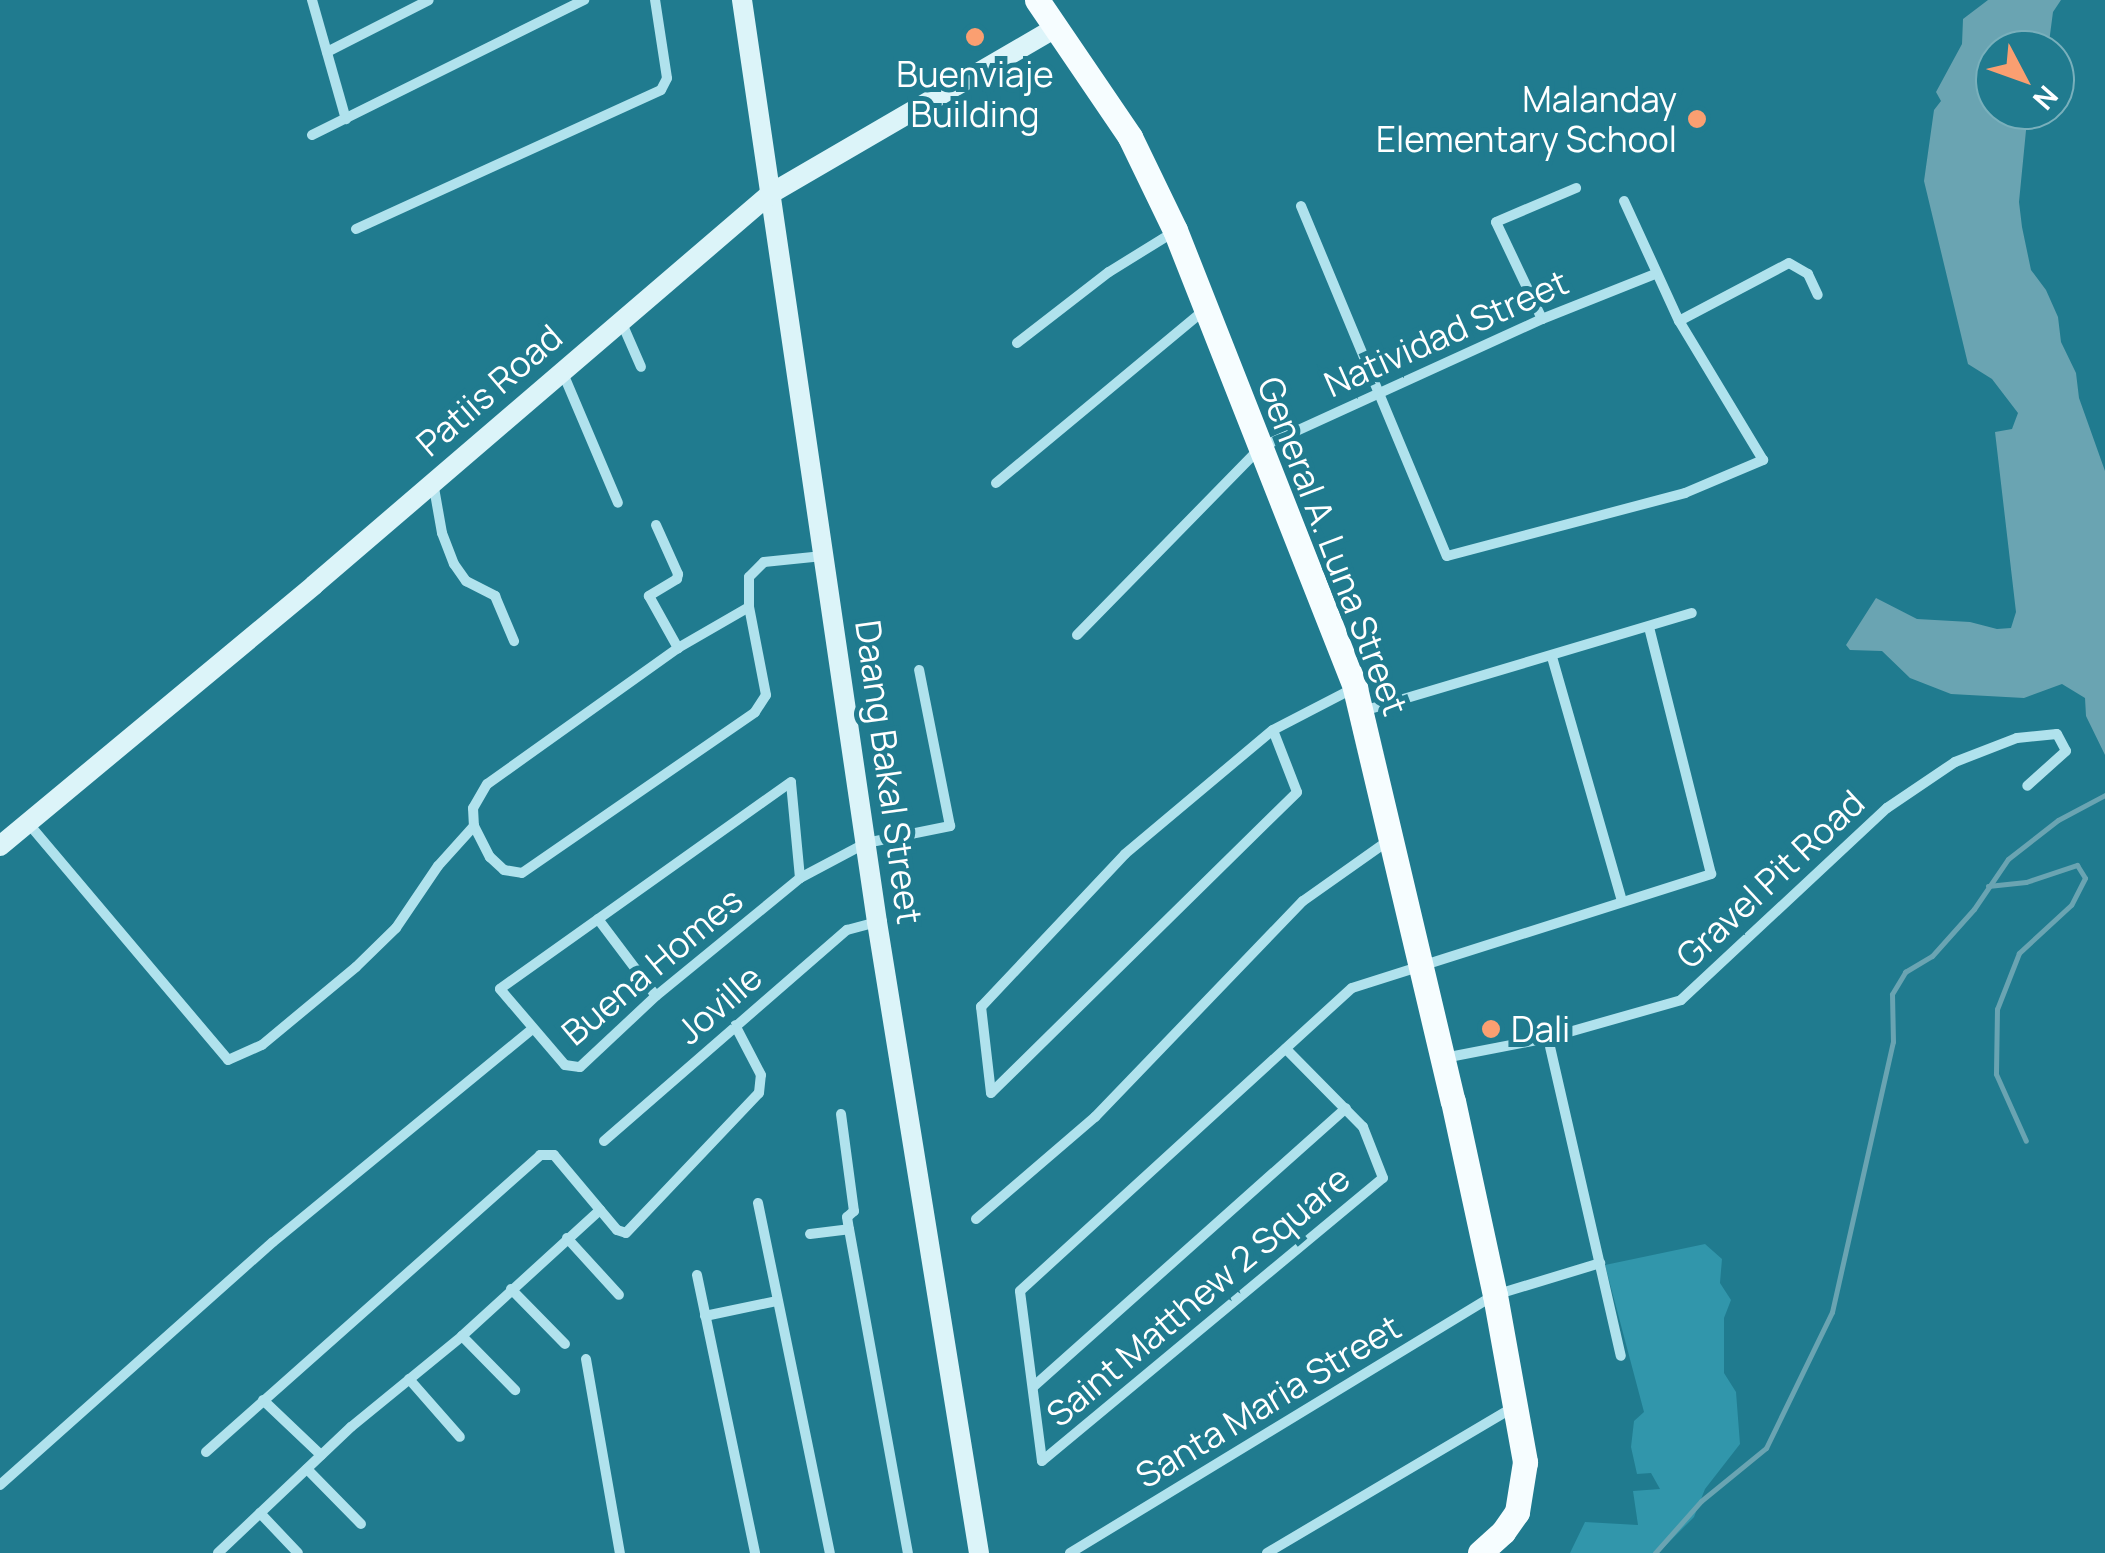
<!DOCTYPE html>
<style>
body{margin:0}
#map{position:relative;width:2105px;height:1553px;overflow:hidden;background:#207b8f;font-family:Manrope,sans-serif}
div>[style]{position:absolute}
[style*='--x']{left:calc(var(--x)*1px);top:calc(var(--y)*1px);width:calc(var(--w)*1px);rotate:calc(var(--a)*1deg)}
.green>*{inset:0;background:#3196ab}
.water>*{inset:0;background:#6aa4b2}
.stream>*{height:5px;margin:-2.5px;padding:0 2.5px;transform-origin:2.5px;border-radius:2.5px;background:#6aa4b2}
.street>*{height:10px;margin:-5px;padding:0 5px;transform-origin:5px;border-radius:5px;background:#b0e2ed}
.secondary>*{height:20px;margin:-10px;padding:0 10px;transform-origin:10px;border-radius:10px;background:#dcf4f9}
.primary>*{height:25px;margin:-12.5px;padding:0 12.5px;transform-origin:12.5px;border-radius:12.5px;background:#f6fdff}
.dots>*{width:28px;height:28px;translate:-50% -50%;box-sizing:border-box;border:5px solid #207b8f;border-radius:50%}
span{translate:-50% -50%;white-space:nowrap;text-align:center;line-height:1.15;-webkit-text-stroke:10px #207b8f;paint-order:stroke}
.poi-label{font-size:35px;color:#fff}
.right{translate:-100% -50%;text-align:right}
.left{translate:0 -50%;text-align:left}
.street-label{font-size:35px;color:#fff}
.north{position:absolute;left:1975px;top:30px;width:100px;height:100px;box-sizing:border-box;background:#207b8f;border:2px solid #79b0bc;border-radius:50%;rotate:131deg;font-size:28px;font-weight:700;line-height:40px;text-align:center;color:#fff}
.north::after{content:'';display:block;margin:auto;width:35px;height:45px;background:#fa9f71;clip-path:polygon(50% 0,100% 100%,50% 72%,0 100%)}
</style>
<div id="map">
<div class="green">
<div style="clip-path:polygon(1705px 1244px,1722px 1259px,1720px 1283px,1731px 1300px,1724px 1318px,1724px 1373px,1736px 1392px,1740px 1444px,1705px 1489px,1694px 1517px,1658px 1553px,1570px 1553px,1585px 1522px,1638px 1525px,1633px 1491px,1660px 1489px,1651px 1473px,1637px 1474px,1631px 1447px,1634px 1421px,1644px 1412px,1605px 1265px)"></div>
</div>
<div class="water">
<div style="clip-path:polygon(1988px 0,2061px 0,2053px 12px,2048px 50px,1995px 50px,1995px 110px,2028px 110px,2019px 202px,2022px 227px,2031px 270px,2046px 290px,2058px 317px,2061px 342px,2076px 373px,2079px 398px,2105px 471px,2105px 755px,2086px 716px,2085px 698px,2062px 684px,2024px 698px,1951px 694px,1910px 678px,1882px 651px,1850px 650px,1846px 645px,1876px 598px,1917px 619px,1970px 622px,1997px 629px,2011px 628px,2016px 612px,1995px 432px,2012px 429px,2018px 413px,1992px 379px,1968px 364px,1924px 181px,1934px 110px,1941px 101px,1936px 92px,1962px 44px,1963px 19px)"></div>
</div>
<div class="stream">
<div style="--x:1988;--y:886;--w:38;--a:-6"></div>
<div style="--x:2026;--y:882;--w:54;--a:-18.4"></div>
<div style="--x:2077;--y:865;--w:15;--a:58"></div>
<div style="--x:2085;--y:878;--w:30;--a:117"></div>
<div style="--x:2071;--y:905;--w:71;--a:137.3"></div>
<div style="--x:2019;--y:953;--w:60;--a:111.4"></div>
<div style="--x:1997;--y:1009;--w:65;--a:90.9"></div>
<div style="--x:1996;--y:1074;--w:73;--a:65.9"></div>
<div style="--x:1655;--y:1553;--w:69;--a:-48.5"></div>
<div style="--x:1701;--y:1501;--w:84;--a:-39.2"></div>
<div style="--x:1766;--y:1448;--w:151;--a:-64.1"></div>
<div style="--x:1832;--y:1312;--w:277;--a:-77.3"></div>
<div style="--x:1893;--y:1042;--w:48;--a:-91.2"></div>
<div style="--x:1892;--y:994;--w:26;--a:-59"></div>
<div style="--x:1905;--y:972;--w:31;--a:-31"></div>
<div style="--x:1932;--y:956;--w:63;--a:-48.2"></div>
<div style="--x:1974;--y:909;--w:60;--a:-55.8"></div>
<div style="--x:2008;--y:859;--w:63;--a:-38"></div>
<div style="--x:2058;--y:820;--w:53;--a:-28"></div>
</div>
<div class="street">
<div style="--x:312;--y:0;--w:124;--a:74.1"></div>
<div style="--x:327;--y:52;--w:114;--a:-27"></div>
<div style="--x:312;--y:135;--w:304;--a:-26.4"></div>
<div style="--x:1301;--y:206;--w:379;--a:67.4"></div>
<div style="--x:1447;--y:556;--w:246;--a:-14.8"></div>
<div style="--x:1685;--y:493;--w:85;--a:-22.9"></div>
<div style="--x:1763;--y:460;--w:162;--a:-121.1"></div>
<div style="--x:1679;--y:321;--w:132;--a:-114.6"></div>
<div style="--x:356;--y:229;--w:335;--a:-24.5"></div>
<div style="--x:661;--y:90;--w:13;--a:-63"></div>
<div style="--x:667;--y:78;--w:79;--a:-98.7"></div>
<div style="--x:1542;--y:319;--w:107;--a:-115.4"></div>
<div style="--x:1496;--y:222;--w:87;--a:-23"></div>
<div style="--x:621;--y:321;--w:50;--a:66.5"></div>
<div style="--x:1679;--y:321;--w:124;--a:-27.8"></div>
<div style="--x:1789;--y:263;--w:22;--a:30"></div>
<div style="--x:1808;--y:274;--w:23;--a:65"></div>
<div style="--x:1017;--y:343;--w:116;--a:-37.7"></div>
<div style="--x:1109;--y:272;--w:78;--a:-31.8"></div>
<div style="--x:562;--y:371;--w:143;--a:67"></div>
<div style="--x:433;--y:482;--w:52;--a:80"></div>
<div style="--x:442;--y:533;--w:33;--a:69"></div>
<div style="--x:454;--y:564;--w:21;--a:55"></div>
<div style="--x:466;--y:581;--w:33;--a:27"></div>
<div style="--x:495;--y:596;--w:49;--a:67.1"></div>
<div style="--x:996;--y:483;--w:269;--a:-39.7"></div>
<div style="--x:656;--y:525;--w:54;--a:65.8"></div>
<div style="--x:678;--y:574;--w:5;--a:101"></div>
<div style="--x:677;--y:579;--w:33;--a:149"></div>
<div style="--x:649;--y:596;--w:60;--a:60.9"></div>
<div style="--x:749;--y:607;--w:82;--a:150"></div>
<div style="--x:678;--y:648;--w:234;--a:144.5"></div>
<div style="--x:487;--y:784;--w:28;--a:120"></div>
<div style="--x:473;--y:808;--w:18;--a:87"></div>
<div style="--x:474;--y:826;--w:35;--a:63"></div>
<div style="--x:490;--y:857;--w:19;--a:43"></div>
<div style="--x:504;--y:870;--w:18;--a:9"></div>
<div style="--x:522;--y:873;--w:283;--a:-34.6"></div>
<div style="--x:755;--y:712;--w:20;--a:-57"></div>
<div style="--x:766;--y:695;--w:90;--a:-100.9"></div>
<div style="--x:749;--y:607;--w:30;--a:-90"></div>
<div style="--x:749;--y:577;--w:21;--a:-45"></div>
<div style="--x:764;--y:562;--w:59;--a:-5.8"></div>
<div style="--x:1077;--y:635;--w:263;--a:-45.6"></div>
<div style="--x:1261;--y:447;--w:309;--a:-24.5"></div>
<div style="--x:1542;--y:319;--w:122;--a:-21.7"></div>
<div style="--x:1552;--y:657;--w:254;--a:74"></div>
<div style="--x:1363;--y:711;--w:343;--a:-16.6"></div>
<div style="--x:28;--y:823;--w:310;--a:49.8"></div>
<div style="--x:228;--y:1060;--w:37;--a:-24"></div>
<div style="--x:262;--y:1045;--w:122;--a:-39.7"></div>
<div style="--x:356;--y:967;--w:56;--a:-44.3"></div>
<div style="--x:396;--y:928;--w:75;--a:-55.9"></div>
<div style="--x:438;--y:866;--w:54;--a:-48"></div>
<div style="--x:800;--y:878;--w:96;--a:-95.4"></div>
<div style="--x:791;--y:782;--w:357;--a:144.6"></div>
<div style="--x:500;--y:989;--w:100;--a:49.5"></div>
<div style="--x:565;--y:1065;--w:15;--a:8"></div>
<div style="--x:580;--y:1067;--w:104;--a:-43.1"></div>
<div style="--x:656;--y:996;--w:186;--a:-39.3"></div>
<div style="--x:800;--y:878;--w:75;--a:-27.9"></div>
<div style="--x:866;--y:843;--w:86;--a:-11.4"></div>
<div style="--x:950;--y:826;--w:159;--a:-101.2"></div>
<div style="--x:598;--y:919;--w:96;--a:53"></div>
<div style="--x:1548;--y:1038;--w:326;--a:77.1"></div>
<div style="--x:1444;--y:1058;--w:106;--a:-10.9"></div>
<div style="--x:1548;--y:1038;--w:138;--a:-15.9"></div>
<div style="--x:1681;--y:1000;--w:282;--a:-43"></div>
<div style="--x:1887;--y:808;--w:82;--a:-34.1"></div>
<div style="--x:1955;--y:762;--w:66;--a:-21.2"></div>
<div style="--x:2017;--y:738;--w:40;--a:-5.7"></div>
<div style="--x:2057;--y:734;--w:19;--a:62"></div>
<div style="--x:2066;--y:751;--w:52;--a:138.1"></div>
<div style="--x:991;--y:1093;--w:87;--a:-96.6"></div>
<div style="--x:981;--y:1007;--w:210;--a:-46.7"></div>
<div style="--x:1125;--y:854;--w:193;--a:-40"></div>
<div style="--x:1273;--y:730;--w:91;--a:-27.4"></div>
<div style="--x:991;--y:1093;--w:429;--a:-44.5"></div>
<div style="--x:1297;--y:792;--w:66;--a:-111.2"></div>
<div style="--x:841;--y:1114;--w:98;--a:82.4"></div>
<div style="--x:854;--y:1211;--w:9;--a:139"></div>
<div style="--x:847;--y:1217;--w:12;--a:81"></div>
<div style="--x:849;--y:1229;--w:329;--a:79.7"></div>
<div style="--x:604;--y:1141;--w:322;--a:-41"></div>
<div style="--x:847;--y:930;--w:31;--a:-15"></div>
<div style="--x:758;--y:1203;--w:357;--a:78.4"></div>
<div style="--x:976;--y:1219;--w:157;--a:-40.6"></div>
<div style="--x:1095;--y:1117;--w:300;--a:-46.1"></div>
<div style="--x:1303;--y:901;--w:105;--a:-35.3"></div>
<div style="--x:810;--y:1234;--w:39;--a:-7"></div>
<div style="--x:567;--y:1238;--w:77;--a:47.6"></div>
<div style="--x:697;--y:1275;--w:284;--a:78.2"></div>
<div style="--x:511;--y:1289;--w:77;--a:45.5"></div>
<div style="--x:705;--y:1316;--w:74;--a:-11.8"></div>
<div style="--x:462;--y:1336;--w:76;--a:45.5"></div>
<div style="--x:586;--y:1359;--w:197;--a:80.1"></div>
<div style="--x:409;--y:1379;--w:77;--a:48.7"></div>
<div style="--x:1033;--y:1387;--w:419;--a:-41.7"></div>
<div style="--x:263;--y:1400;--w:80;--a:43.5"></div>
<div style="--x:206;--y:1452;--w:447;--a:-41.6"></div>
<div style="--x:540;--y:1155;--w:14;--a:0"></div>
<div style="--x:554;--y:1155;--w:98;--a:50"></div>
<div style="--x:617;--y:1230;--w:9;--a:18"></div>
<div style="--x:626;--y:1233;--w:193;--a:-46.5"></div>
<div style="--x:759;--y:1093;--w:18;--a:-84"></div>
<div style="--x:761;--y:1075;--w:56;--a:-117.5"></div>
<div style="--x:1042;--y:1461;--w:171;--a:-97.4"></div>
<div style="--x:1020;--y:1291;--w:449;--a:-42.4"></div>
<div style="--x:1352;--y:988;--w:377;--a:-17.6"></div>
<div style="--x:1711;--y:874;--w:255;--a:-104.1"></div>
<div style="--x:1042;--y:1461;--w:443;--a:-39.7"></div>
<div style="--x:1383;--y:1178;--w:55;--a:-111.4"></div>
<div style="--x:1363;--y:1127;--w:110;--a:-134.6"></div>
<div style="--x:307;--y:1469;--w:77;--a:45.5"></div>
<div style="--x:0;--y:1485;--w:365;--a:-41.7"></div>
<div style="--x:273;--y:1242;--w:335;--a:-39.4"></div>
<div style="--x:260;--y:1513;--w:55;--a:46.5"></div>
<div style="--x:218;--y:1553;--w:183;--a:-43.5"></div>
<div style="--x:351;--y:1427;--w:144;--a:-39.3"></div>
<div style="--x:462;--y:1336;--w:187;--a:-42.4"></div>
<div style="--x:1070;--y:1553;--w:497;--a:-31.3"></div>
<div style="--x:1495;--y:1295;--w:110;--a:-16.9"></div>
<div style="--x:1267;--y:1553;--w:285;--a:-30.6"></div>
</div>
<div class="secondary">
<div style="--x:742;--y:0;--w:932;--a:81.67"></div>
<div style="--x:877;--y:922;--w:639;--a:80.82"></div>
<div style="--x:0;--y:846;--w:408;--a:-39.7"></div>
<div style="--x:314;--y:585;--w:601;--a:-40.61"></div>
<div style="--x:770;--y:194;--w:328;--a:-30.2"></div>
</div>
<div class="primary">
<div style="--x:1037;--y:0;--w:166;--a:55.8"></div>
<div style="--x:1130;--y:137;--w:103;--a:64.2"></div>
<div style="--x:1175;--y:230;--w:492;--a:68.5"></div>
<div style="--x:1355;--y:688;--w:424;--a:76.7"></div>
<div style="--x:1453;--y:1101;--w:198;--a:77.8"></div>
<div style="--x:1495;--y:1295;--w:170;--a:79.8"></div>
<div style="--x:1525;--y:1462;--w:51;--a:99.1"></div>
<div style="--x:1517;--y:1512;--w:24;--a:125"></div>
<div style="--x:1503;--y:1532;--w:31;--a:138"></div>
</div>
<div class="dots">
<div style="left:975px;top:37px;background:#fa9f71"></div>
<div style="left:1697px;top:119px;background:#fa9f71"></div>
<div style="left:1491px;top:1029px;background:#fa9f71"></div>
</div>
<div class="poi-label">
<span style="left:975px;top:94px">Buenviaje<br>Building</span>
<span class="right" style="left:1677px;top:119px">Malanday<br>Elementary School</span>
<span class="left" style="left:1511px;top:1029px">Dali</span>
</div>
<div class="street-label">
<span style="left:1446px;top:333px;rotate:-24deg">Natividad Street</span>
<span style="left:489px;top:390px;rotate:-41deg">Patiis Road</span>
<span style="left:1333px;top:546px;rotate:69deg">General A. Luna Street</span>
<span style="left:889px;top:772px;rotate:82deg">Daang Bakal Street</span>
<span style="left:1770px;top:879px;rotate:-43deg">Gravel Pit Road</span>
<span style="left:652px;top:966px;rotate:-40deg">Buena Homes</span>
<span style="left:719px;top:1004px;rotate:-41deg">Joville</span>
<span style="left:1198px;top:1296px;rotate:-40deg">Saint Matthew 2 Square</span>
<span style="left:1268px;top:1401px;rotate:-31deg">Santa Maria Street</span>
</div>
<div class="north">N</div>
</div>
